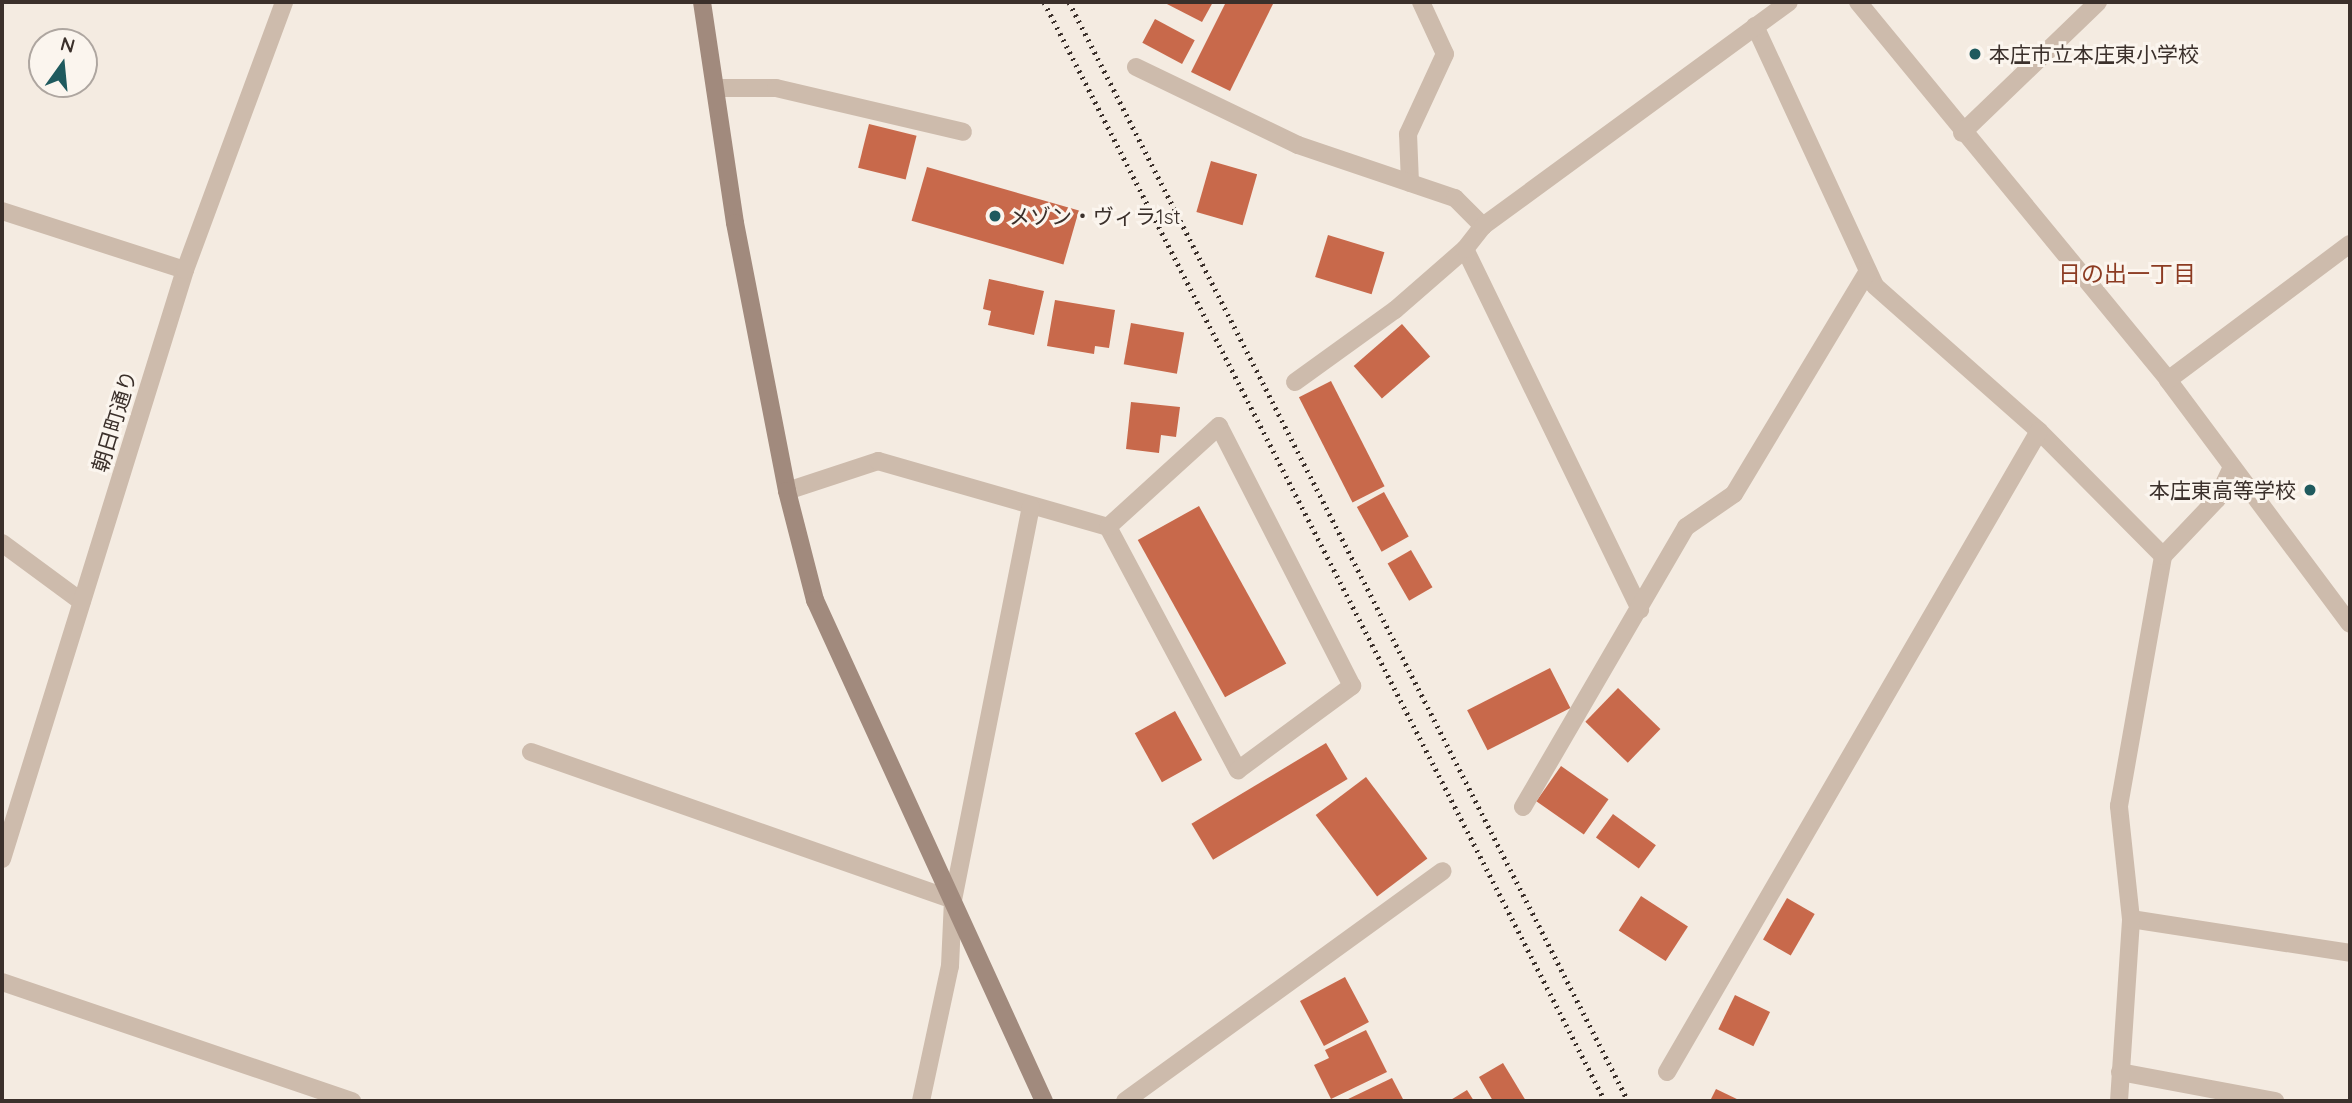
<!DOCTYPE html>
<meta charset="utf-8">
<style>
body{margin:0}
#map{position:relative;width:2352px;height:1103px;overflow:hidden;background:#f4ebe1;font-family:Quicksand,"Noto Sans JP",sans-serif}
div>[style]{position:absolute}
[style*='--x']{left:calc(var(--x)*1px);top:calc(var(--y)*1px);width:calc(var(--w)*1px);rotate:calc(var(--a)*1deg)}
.building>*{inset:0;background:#c8694b;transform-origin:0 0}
.lane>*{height:18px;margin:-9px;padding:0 9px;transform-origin:9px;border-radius:9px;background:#cdbbac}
.street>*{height:18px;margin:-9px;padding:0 9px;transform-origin:9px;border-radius:9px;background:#cdbbac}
.secondary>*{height:18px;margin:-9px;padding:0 9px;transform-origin:9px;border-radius:9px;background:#a18a7d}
.rail>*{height:5px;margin-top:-2.5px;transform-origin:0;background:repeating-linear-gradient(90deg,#3b302b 0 2px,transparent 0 7px)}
.dots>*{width:19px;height:19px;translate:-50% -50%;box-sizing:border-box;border:4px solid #fbf5ee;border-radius:50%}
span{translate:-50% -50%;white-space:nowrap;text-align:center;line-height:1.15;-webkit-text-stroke:6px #fbf5ee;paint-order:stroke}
.poi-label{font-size:21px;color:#3b302b}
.left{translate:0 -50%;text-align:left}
.right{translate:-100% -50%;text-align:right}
.street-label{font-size:21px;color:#3b302b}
.neighbourhood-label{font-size:23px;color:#8c3b22}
.frame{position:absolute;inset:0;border:4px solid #3b302b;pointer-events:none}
.north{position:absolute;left:28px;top:28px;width:70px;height:70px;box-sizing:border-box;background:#fbf5ee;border:2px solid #aea6a0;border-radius:50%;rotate:15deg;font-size:19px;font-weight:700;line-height:28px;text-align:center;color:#3b302b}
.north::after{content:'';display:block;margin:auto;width:24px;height:32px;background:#1f5a5e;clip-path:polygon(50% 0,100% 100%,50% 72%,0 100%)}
</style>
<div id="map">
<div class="building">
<div style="clip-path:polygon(1163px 2px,1213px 2px,1202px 22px)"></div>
<div style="clip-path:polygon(1226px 2px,1274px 2px,1230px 91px,1191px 72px)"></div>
<div style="left:1155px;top:19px;width:45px;height:27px;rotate:28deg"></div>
<div style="left:869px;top:124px;width:49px;height:45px;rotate:14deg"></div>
<div style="left:1211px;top:161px;width:48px;height:53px;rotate:16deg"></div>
<div style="left:927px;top:167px;width:158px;height:56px;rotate:16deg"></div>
<div style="left:1328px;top:235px;width:59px;height:44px;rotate:17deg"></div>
<div style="clip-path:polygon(989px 279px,1044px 291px,1034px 335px,988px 325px,991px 311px,983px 309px)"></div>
<div style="clip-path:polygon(1055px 300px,1115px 310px,1109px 348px,1095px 346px,1094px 354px,1047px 346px)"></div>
<div style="left:1131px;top:323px;width:54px;height:42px;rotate:10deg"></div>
<div style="left:1402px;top:324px;width:43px;height:64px;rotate:49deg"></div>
<div style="left:1331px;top:381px;width:118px;height:36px;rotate:63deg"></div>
<div style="clip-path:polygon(1131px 402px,1180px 407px,1176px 437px,1161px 435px,1159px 453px,1126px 449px)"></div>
<div style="left:1384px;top:492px;width:51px;height:31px;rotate:61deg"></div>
<div style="left:1199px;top:506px;width:180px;height:70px;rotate:61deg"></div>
<div style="left:1411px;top:550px;width:43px;height:27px;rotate:60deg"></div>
<div style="left:1550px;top:668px;width:45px;height:93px;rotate:63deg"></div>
<div style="left:1618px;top:688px;width:59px;height:47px;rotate:44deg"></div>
<div style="left:1175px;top:711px;width:56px;height:46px;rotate:61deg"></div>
<div style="left:1326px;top:743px;width:42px;height:157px;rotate:59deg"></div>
<div style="left:1561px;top:766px;width:58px;height:43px;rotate:35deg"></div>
<div style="left:1366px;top:777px;width:102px;height:63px;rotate:53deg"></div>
<div style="left:1613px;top:814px;width:53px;height:29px;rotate:36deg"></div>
<div style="left:1641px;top:896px;width:56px;height:41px;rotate:33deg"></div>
<div style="left:1787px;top:898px;width:32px;height:48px;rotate:30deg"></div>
<div style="left:1345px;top:977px;width:51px;height:51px;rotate:62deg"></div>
<div style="left:1735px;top:995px;width:39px;height:38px;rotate:26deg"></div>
<div style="clip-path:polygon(1366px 1030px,1387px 1072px,1331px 1099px,1314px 1065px,1329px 1058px,1325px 1050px)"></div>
<div style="clip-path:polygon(1503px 1063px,1526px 1101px,1493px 1101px,1479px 1077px)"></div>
<div style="clip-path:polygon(1392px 1078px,1404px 1101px,1344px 1101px)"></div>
<div style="clip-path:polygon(1716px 1089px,1741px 1101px,1710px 1101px)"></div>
<div style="clip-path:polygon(1467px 1090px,1474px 1101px,1449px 1101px)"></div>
</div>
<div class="lane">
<div style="--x:1410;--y:183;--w:49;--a:-92.3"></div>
<div style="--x:1408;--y:134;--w:88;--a:-65.2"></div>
<div style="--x:1445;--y:54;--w:57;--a:-114.8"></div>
</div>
<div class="street">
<div style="--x:1858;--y:2;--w:489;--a:50.6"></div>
<div style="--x:2168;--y:380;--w:304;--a:53.3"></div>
<div style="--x:1755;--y:26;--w:286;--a:65.2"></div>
<div style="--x:1875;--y:286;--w:219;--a:41.5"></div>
<div style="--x:2039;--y:431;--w:176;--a:45.2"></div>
<div style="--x:1136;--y:67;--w:180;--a:25.7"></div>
<div style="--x:1298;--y:145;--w:166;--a:18.7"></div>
<div style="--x:1455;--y:198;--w:40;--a:45"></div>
<div style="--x:715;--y:88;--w:61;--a:0"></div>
<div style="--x:776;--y:88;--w:192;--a:13.2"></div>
<div style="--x:1962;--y:133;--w:189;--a:-43.9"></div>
<div style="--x:2;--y:211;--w:192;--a:17.9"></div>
<div style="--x:1465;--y:249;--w:401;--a:64.1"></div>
<div style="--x:2168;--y:380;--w:227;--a:-36.8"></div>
<div style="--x:1295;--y:382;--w:123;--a:-35.8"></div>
<div style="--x:1395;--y:310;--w:93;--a:-41.1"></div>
<div style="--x:1465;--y:249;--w:29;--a:-52"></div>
<div style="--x:1483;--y:226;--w:379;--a:-36.2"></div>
<div style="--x:787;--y:491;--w:96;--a:-18.2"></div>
<div style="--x:878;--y:461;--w:239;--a:16"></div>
<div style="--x:1108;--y:527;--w:276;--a:61.9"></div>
<div style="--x:1238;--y:770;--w:142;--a:-36.4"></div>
<div style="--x:1352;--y:686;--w:292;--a:-117.1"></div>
<div style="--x:1219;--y:426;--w:150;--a:137.7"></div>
<div style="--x:2;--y:543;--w:99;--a:36.4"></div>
<div style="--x:531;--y:752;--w:447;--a:19.3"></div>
<div style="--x:1523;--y:807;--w:324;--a:-59.8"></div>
<div style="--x:1686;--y:527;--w:58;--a:-34.5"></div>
<div style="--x:1734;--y:494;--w:260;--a:-59"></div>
<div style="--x:2;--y:859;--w:617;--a:-72.74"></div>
<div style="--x:185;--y:270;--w:286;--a:-69.7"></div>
<div style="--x:2131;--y:919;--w:222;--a:8.8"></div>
<div style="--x:2;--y:982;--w:370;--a:18.8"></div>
<div style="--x:1667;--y:1072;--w:741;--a:-59.87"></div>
<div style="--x:2120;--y:1072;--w:158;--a:10.6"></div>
<div style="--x:921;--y:1101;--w:138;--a:-77.9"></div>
<div style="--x:950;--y:966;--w:66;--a:-87.4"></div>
<div style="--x:953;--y:900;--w:401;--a:-78.8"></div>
<div style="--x:1125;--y:1101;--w:392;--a:-35.9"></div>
<div style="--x:2119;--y:1101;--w:182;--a:-86.2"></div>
<div style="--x:2131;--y:919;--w:114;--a:-96.1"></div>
<div style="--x:2119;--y:806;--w:254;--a:-80"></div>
<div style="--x:2163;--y:556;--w:79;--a:-46.5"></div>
<div style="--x:2217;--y:499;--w:35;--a:-65"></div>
</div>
<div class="secondary">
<div style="--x:702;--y:2;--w:223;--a:81.5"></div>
<div style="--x:735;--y:223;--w:273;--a:79"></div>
<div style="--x:787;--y:491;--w:113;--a:75.6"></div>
<div style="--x:815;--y:600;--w:551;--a:65.44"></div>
</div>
<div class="rail">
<div style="--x:1044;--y:2;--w:1234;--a:62.96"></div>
<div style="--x:1069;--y:2;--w:1233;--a:63.04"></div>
</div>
<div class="dots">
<div style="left:1975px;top:54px;background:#1f5a5e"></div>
<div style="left:995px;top:216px;background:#1f5a5e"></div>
<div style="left:2310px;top:490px;background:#1f5a5e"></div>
</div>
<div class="poi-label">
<span class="left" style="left:1989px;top:54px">本庄市立本庄東小学校</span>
<span class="left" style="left:1009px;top:216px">メゾン・ヴィラ1st</span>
<span class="right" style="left:2296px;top:490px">本庄東高等学校</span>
</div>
<div class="street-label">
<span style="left:114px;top:421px;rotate:-73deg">朝日町通り</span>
</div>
<div class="neighbourhood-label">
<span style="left:2127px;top:274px">日の出一丁目</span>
</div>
<div class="frame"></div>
<div class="north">N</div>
</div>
